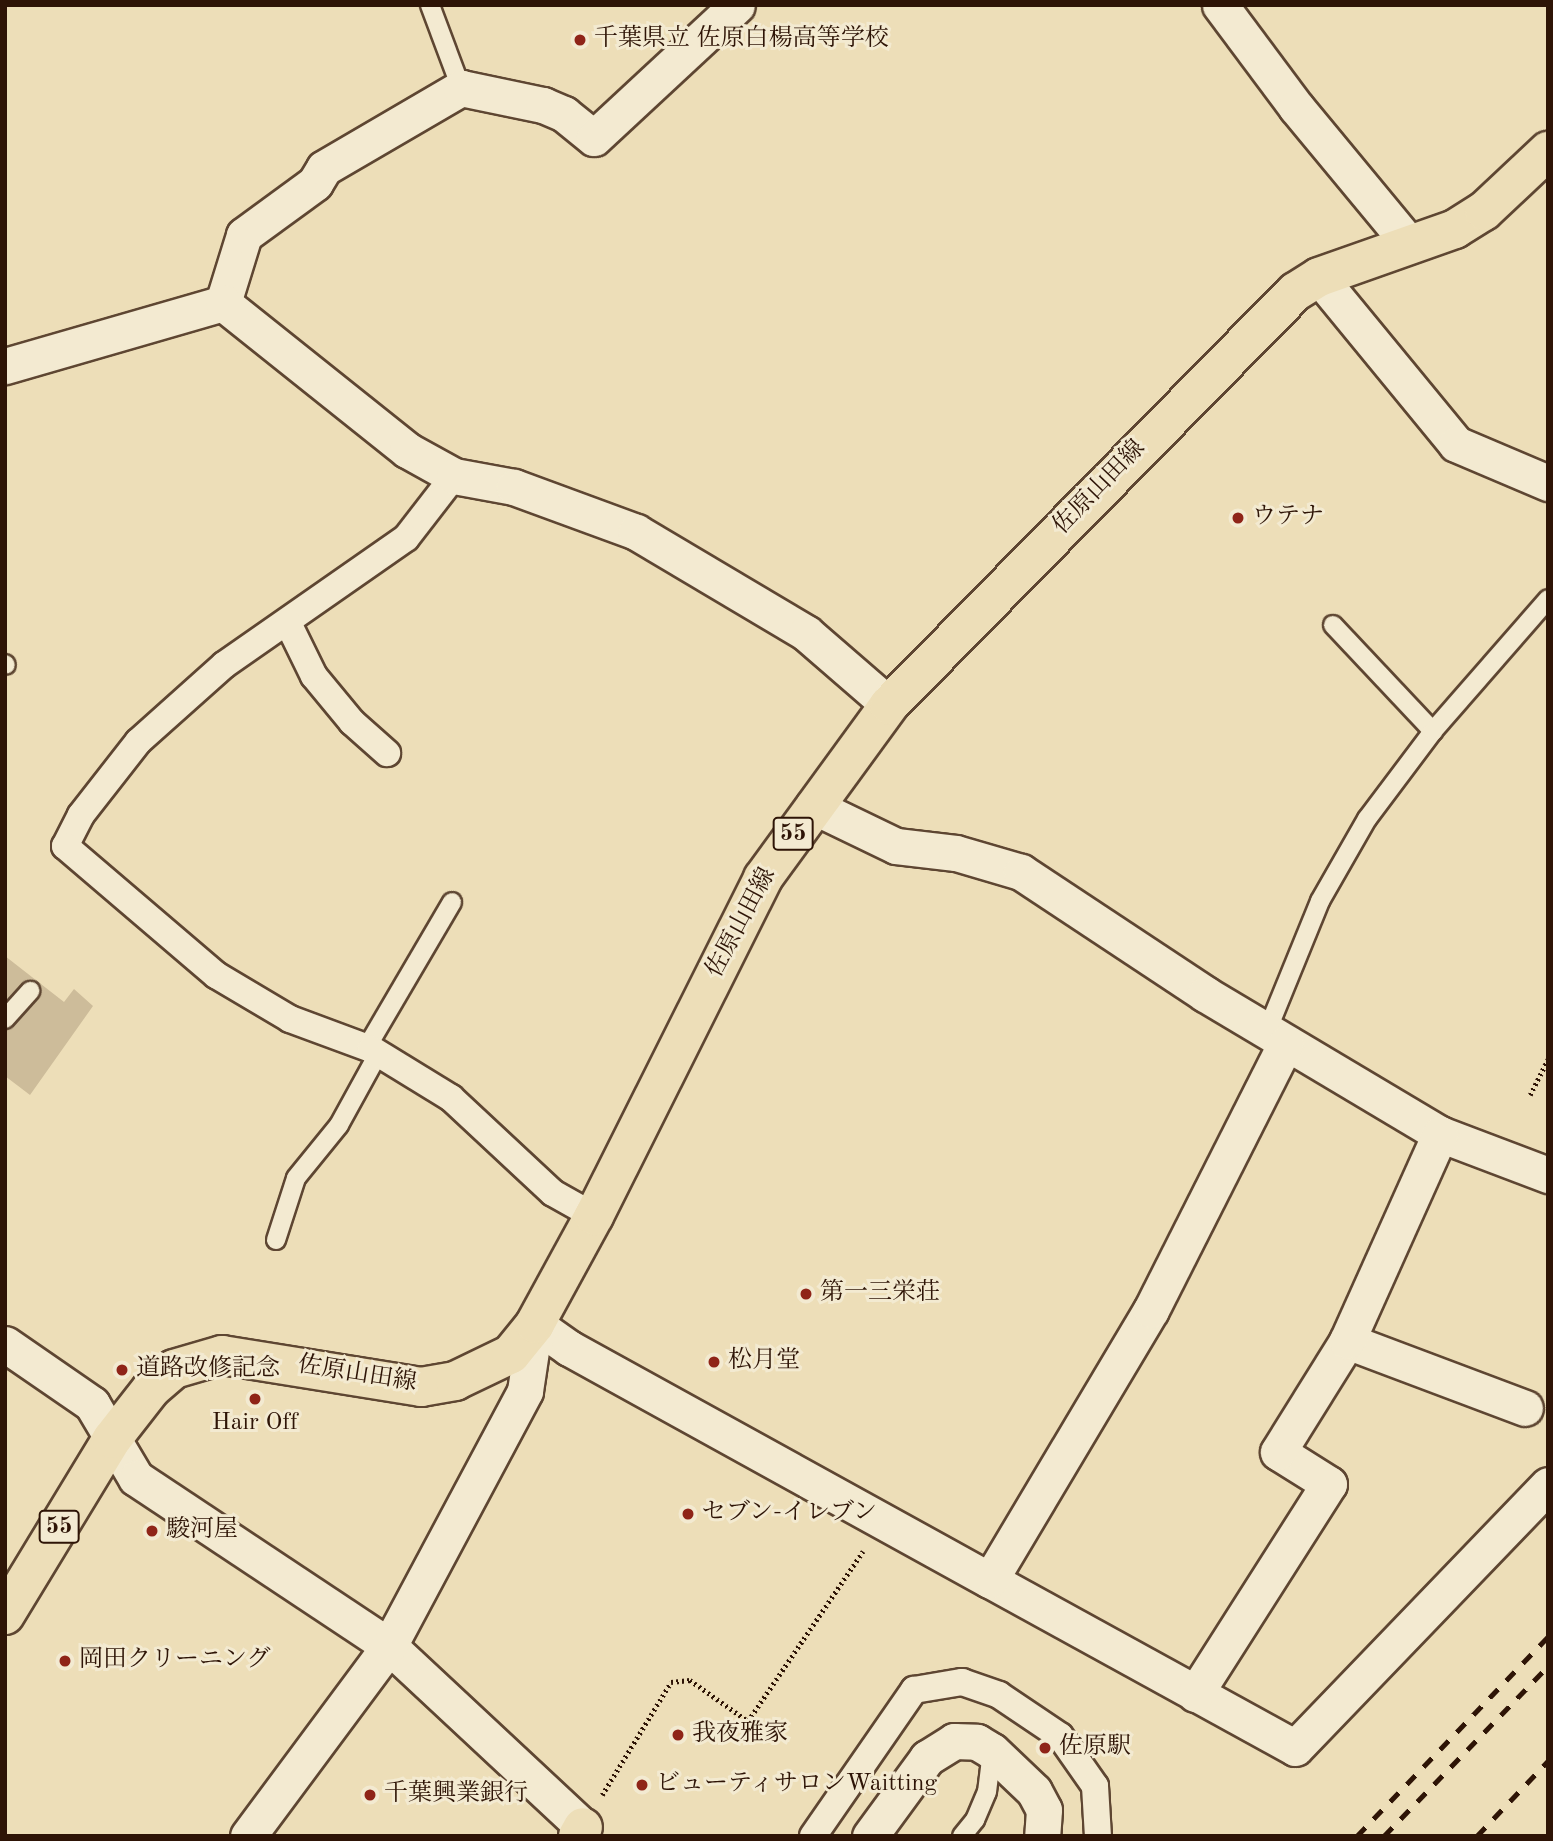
<!DOCTYPE html>
<meta charset="utf-8">
<style>
body{margin:0}
#map{position:relative;width:1553px;height:1841px;overflow:hidden;background:#eddeb8;font-family:"Old Standard TT","Noto Serif JP",serif}
div>[style]{position:absolute}
[style*='--x']{left:calc(var(--x)*1px);top:calc(var(--y)*1px);width:calc(var(--w)*1px);rotate:calc(var(--a)*1deg)}
.green>*{inset:0;background:#cdbc9a}
.path>*{height:4.5px;margin-top:-2.25px;transform-origin:0;background:repeating-linear-gradient(90deg,#2e1406 0 2px,transparent 0 5.5px)}
.roads{filter:drop-shadow(2px 0 #5e4632) drop-shadow(-2px 0 #5e4632) drop-shadow(0 2px #5e4632) drop-shadow(0 -2px #5e4632)}
.service>*{height:18px;margin:-9px;padding:0 9px;transform-origin:9px;border-radius:9px;background:#f3ead1}
.pedestrian>*{height:26px;margin:-13px;padding:0 13px;transform-origin:13px;border-radius:13px;background:#f3ead1}
.minor>*{height:35px;margin:-17.5px;padding:0 17.5px;transform-origin:17.5px;border-radius:17.5px;background:#f3ead1}
.primary>*{height:38px;margin:-19px;padding:0 19px;transform-origin:19px;border-radius:19px;background:#eddeb8}
.rail>*{height:5px;margin-top:-2.5px;transform-origin:0;background:repeating-linear-gradient(90deg,#2e1406 0 12px,transparent 0 24px)}
.dots>*{width:19px;height:19px;translate:-50% -50%;box-sizing:border-box;border:4px solid #f3ead1;border-radius:50%}
span{translate:-50% -50%;white-space:nowrap;text-align:center;line-height:1.15;-webkit-text-stroke:6px #f3ead1;paint-order:stroke}
.shield-label span{padding:2px 5px;background:#f3ead1;border:2px solid;border-radius:5px;-webkit-text-stroke-width:0}
.shield-label{font-size:23px;color:#2e1406;font-weight:700}
.poi-label{font-size:24px;color:#2e1406}
.left{translate:0 -50%;text-align:left}
.street-label{font-size:24px;color:#2e1406}
.frame{position:absolute;inset:0;border:7px solid #2e1406;pointer-events:none}
</style>
<div id="map">
<div class="green">
<div style="clip-path:polygon(5px 956px,64px 1002px,74px 989px,93px 1006px,30px 1095px,5px 1076px)"></div>
</div>
<div class="path">
<div style="--x:1530;--y:1095;--w:40;--a:-63.4"></div>
<div style="--x:602;--y:1795;--w:132;--a:-58.6"></div>
<div style="--x:671;--y:1682;--w:19;--a:-6"></div>
<div style="--x:690;--y:1680;--w:71;--a:35.3"></div>
<div style="--x:748;--y:1721;--w:205;--a:-55.9"></div>
</div>
<div class="roads">
<div class="service">
<div style="--x:430;--y:5;--w:89;--a:69.5"></div>
<div style="--x:1333;--y:625;--w:146;--a:46.7"></div>
<div style="--x:5;--y:664;--w:1;--a:45"></div>
<div style="--x:5;--y:1019;--w:38;--a:-48"></div>
<div style="--x:1267;--y:1031;--w:140;--a:-67.8"></div>
<div style="--x:1320;--y:901;--w:95;--a:-60.2"></div>
<div style="--x:1367;--y:819;--w:110;--a:-53.1"></div>
<div style="--x:1433;--y:731;--w:175;--a:-48.9"></div>
<div style="--x:276;--y:1240;--w:65;--a:-72.1"></div>
<div style="--x:296;--y:1178;--w:68;--a:-50.9"></div>
<div style="--x:339;--y:1125;--w:81;--a:-61.2"></div>
<div style="--x:378;--y:1054;--w:13;--a:-148"></div>
<div style="--x:367;--y:1047;--w:168;--a:-59.6"></div>
<div style="--x:962;--y:1836;--w:21;--a:-51"></div>
<div style="--x:975;--y:1820;--w:30;--a:-67"></div>
<div style="--x:987;--y:1792;--w:41;--a:-83"></div>
</div>
<div class="pedestrian">
<div style="--x:454;--y:476;--w:78;--a:127.7"></div>
<div style="--x:406;--y:538;--w:222;--a:145.1"></div>
<div style="--x:224;--y:665;--w:115;--a:138.2"></div>
<div style="--x:138;--y:742;--w:93;--a:128"></div>
<div style="--x:81;--y:815;--w:35;--a:117"></div>
<div style="--x:65;--y:846;--w:199;--a:40.5"></div>
<div style="--x:216;--y:975;--w:86;--a:30.7"></div>
<div style="--x:290;--y:1019;--w:86;--a:20.3"></div>
<div style="--x:371;--y:1049;--w:94;--a:31.5"></div>
<div style="--x:451;--y:1098;--w:139;--a:43"></div>
<div style="--x:553;--y:1193;--w:47;--a:29.3"></div>
<div style="--x:288;--y:623;--w:59;--a:63.9"></div>
<div style="--x:314;--y:676;--w:60;--a:50.4"></div>
<div style="--x:352;--y:722;--w:47;--a:41.5"></div>
<div style="--x:813;--y:1836;--w:178;--a:-55.3"></div>
<div style="--x:914;--y:1690;--w:49;--a:-9.5"></div>
<div style="--x:962;--y:1682;--w:39;--a:19"></div>
<div style="--x:999;--y:1695;--w:73;--a:33.9"></div>
<div style="--x:1060;--y:1736;--w:61;--a:55"></div>
<div style="--x:1095;--y:1786;--w:50;--a:86.6"></div>
</div>
<div class="minor">
<div style="--x:1220;--y:5;--w:127;--a:53.3"></div>
<div style="--x:1296;--y:107;--w:179;--a:50.4"></div>
<div style="--x:1319;--y:277;--w:216;--a:50.6"></div>
<div style="--x:1456;--y:444;--w:100;--a:23"></div>
<div style="--x:223;--y:303;--w:71;--a:-72.8"></div>
<div style="--x:244;--y:235;--w:88;--a:-36.2"></div>
<div style="--x:315;--y:183;--w:17;--a:-59"></div>
<div style="--x:324;--y:168;--w:159;--a:-30.3"></div>
<div style="--x:461;--y:88;--w:84;--a:11.7"></div>
<div style="--x:543;--y:105;--w:23;--a:23"></div>
<div style="--x:564;--y:114;--w:38;--a:39"></div>
<div style="--x:594;--y:138;--w:195;--a:-42.9"></div>
<div style="--x:5;--y:366;--w:227;--a:-16.1"></div>
<div style="--x:223;--y:303;--w:236;--a:38.6"></div>
<div style="--x:407;--y:450;--w:54;--a:29"></div>
<div style="--x:454;--y:476;--w:61;--a:10.4"></div>
<div style="--x:514;--y:487;--w:130;--a:20.2"></div>
<div style="--x:636;--y:532;--w:198;--a:30.7"></div>
<div style="--x:806;--y:633;--w:110;--a:40.9"></div>
<div style="--x:813;--y:806;--w:92;--a:25.7"></div>
<div style="--x:896;--y:846;--w:60;--a:6.7"></div>
<div style="--x:956;--y:853;--w:68;--a:16.3"></div>
<div style="--x:1021;--y:872;--w:221;--a:33.5"></div>
<div style="--x:1205;--y:994;--w:274;--a:30.8"></div>
<div style="--x:1440;--y:1134;--w:116;--a:20.8"></div>
<div style="--x:1347;--y:1341;--w:190;--a:20.6"></div>
<div style="--x:5;--y:1344;--w:106;--a:34.6"></div>
<div style="--x:92;--y:1404;--w:86;--a:59.3"></div>
<div style="--x:136;--y:1478;--w:304;--a:33.6"></div>
<div style="--x:389;--y:1646;--w:265;--a:43"></div>
<div style="--x:990;--y:1580;--w:348;--a:28.8"></div>
<div style="--x:1295;--y:1748;--w:365;--a:-46.1"></div>
<div style="--x:1195;--y:1694;--w:249;--a:-57.5"></div>
<div style="--x:1329;--y:1484;--w:60;--a:-147.9"></div>
<div style="--x:1278;--y:1452;--w:131;--a:-58.1"></div>
<div style="--x:1347;--y:1341;--w:227;--a:-65.8"></div>
<div style="--x:248;--y:1836;--w:237;--a:-53.4"></div>
<div style="--x:389;--y:1646;--w:289;--a:-61.9"></div>
<div style="--x:525;--y:1391;--w:68;--a:-81.5"></div>
<div style="--x:535;--y:1324;--w:42;--a:35.2"></div>
<div style="--x:569;--y:1348;--w:481;--a:28.9"></div>
<div style="--x:990;--y:1580;--w:314;--a:-59.2"></div>
<div style="--x:1151;--y:1310;--w:299;--a:-63.2"></div>
<div style="--x:870;--y:1836;--w:97;--a:-53.8"></div>
<div style="--x:927;--y:1758;--w:32;--a:-32"></div>
<div style="--x:954;--y:1741;--w:23;--a:2"></div>
<div style="--x:977;--y:1742;--w:17;--a:31"></div>
<div style="--x:992;--y:1751;--w:58;--a:43.6"></div>
<div style="--x:1034;--y:1791;--w:21;--a:62"></div>
<div style="--x:1044;--y:1810;--w:26;--a:94"></div>
</div>
<div class="primary">
<div style="--x:5;--y:1615;--w:206;--a:-58.7"></div>
<div style="--x:112;--y:1439;--w:63;--a:-52"></div>
<div style="--x:151;--y:1389;--w:30;--a:-41"></div>
<div style="--x:174;--y:1369;--w:50;--a:-16.3"></div>
<div style="--x:222;--y:1355;--w:202;--a:9.1"></div>
<div style="--x:421;--y:1387;--w:35;--a:-10"></div>
<div style="--x:455;--y:1381;--w:62;--a:-25.7"></div>
<div style="--x:511;--y:1354;--w:38;--a:-51"></div>
<div style="--x:535;--y:1324;--w:123;--a:-61.4"></div>
<div style="--x:594;--y:1216;--w:378;--a:-63.4"></div>
<div style="--x:763;--y:878;--w:214;--a:-53.9"></div>
<div style="--x:889;--y:705;--w:579;--a:-45.49"></div>
<div style="--x:1295;--y:292;--w:28;--a:-32"></div>
<div style="--x:1319;--y:277;--w:144;--a:-19.4"></div>
<div style="--x:1455;--y:229;--w:34;--a:-32"></div>
<div style="--x:1484;--y:211;--w:88;--a:-43.2"></div>
<div style="--x:578;--y:1836;--w:10;--a:-61"></div>
</div>
</div>
<div class="rail">
<div style="--x:1357;--y:1836;--w:276;--a:-46.2"></div>
<div style="--x:1384;--y:1836;--w:236;--a:-46"></div>
<div style="--x:1477;--y:1836;--w:103;--a:-46.6"></div>
</div>
<div class="dots">
<div style="left:580px;top:40px;background:#8f2418"></div>
<div style="left:1238px;top:518px;background:#8f2418"></div>
<div style="left:806px;top:1294px;background:#8f2418"></div>
<div style="left:714px;top:1362px;background:#8f2418"></div>
<div style="left:122px;top:1370px;background:#8f2418"></div>
<div style="left:255px;top:1399px;background:#8f2418"></div>
<div style="left:688px;top:1514px;background:#8f2418"></div>
<div style="left:152px;top:1531px;background:#8f2418"></div>
<div style="left:65px;top:1661px;background:#8f2418"></div>
<div style="left:678px;top:1735px;background:#8f2418"></div>
<div style="left:1045px;top:1748px;background:#8f2418"></div>
<div style="left:642px;top:1785px;background:#8f2418"></div>
<div style="left:370px;top:1795px;background:#8f2418"></div>
</div>
<div class="shield-label">
<span style="left:793px;top:834px">55</span>
<span style="left:59px;top:1527px">55</span>
</div>
<div class="poi-label">
<span class="left" style="left:594px;top:40px">千葉県立 佐原白楊高等学校</span>
<span class="left" style="left:1252px;top:518px">ウテナ</span>
<span class="left" style="left:820px;top:1294px">第一三栄荘</span>
<span class="left" style="left:728px;top:1362px">松月堂</span>
<span class="left" style="left:136px;top:1370px">道路改修記念</span>
<span style="left:255px;top:1424px">Hair Off</span>
<span class="left" style="left:702px;top:1514px">セブン-イレブン</span>
<span class="left" style="left:166px;top:1531px">駿河屋</span>
<span class="left" style="left:79px;top:1661px">岡田クリーニング</span>
<span class="left" style="left:692px;top:1735px">我夜雅家</span>
<span class="left" style="left:1059px;top:1748px">佐原駅</span>
<span class="left" style="left:656px;top:1785px">ビューティサロンWaitting</span>
<span class="left" style="left:384px;top:1795px">千葉興業銀行</span>
</div>
<div class="street-label">
<span style="left:1100px;top:488px;rotate:-46deg">佐原山田線</span>
<span style="left:742px;top:923px;rotate:-62deg">佐原山田線</span>
<span style="left:357px;top:1375px;rotate:9deg">佐原山田線</span>
</div>
<div class="frame"></div>
</div>
